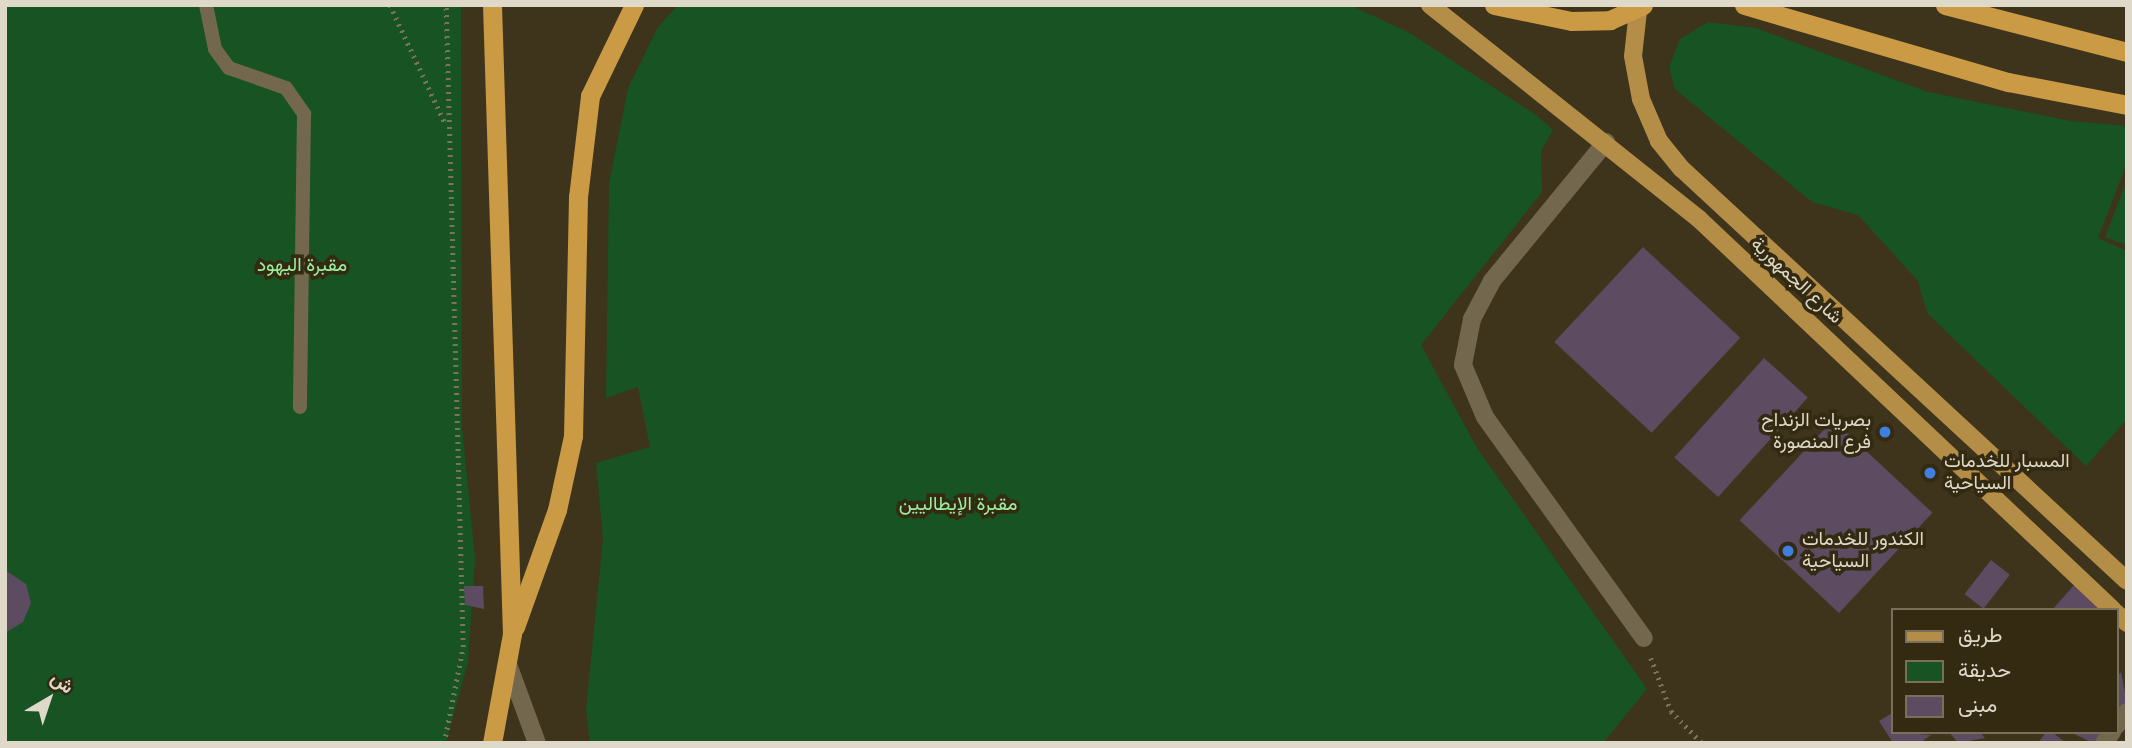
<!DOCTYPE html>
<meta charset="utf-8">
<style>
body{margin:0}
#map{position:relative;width:2132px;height:748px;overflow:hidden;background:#3e341b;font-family:Karla,Vazirmatn,sans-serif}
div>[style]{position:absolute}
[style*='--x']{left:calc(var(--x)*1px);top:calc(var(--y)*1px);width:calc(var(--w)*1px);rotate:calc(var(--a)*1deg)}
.green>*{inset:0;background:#185323}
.building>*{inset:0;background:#5c4b61;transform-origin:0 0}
.path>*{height:4.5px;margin-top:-2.25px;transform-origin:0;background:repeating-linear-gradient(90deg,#7c735e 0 2px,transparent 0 7px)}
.service>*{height:14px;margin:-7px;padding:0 7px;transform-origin:7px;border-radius:7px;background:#73684e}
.minor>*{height:18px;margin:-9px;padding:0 9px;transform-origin:9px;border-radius:9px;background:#73684e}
.secondary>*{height:18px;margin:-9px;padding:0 9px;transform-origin:9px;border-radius:9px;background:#73684e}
.primary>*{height:18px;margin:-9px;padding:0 9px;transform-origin:9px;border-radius:9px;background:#b48d47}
.trunk>*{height:19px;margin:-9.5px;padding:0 9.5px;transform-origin:9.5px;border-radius:9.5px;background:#ca9a45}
.dots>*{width:19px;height:19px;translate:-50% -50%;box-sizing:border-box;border:4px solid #332a11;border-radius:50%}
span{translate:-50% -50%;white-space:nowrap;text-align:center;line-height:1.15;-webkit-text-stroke:7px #332a11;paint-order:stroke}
.park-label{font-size:19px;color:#99eea0}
.street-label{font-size:19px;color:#dfd9ca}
.poi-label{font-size:19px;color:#dfd9ca}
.right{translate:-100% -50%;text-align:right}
.left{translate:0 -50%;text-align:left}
.frame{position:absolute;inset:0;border:7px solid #dfd9ca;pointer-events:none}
.legend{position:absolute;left:1891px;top:608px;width:228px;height:126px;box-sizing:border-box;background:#332a11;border:2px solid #78705b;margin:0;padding:9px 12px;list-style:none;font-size:21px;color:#dfd9ca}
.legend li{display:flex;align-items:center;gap:14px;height:35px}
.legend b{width:35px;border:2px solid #78705b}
.north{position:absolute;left:14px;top:664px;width:70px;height:70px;-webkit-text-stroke:5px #332a11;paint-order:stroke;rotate:39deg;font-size:19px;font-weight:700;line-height:28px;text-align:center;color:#dfd9ca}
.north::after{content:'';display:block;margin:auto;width:24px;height:32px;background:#dfd9ca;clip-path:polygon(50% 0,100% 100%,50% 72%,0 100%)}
</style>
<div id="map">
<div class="green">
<div style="clip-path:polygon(5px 5px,461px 5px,462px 426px,475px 559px,468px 662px,446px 743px,5px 743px)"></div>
<div style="clip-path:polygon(678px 5px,1350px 5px,1408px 32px,1536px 115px,1553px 130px,1541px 151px,1542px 192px,1421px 345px,1477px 448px,1647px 689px,1603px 743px,590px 743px,586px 710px,603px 539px,596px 463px,650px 447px,638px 387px,606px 398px,609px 183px,628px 88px,658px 27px)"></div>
<div style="clip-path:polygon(1708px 22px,1756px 28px,1928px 92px,2071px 121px,2127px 126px,2127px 163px,2098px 238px,2127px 251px,2127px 419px,2086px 466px,1927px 313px,1918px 281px,1858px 215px,1812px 202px,1675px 89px,1669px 67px,1680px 39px)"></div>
<div style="clip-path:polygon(2127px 180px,2127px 245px,2105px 237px)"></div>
</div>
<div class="building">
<div style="left:1643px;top:247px;width:133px;height:130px;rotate:43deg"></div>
<div style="left:1764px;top:358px;width:59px;height:134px;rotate:42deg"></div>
<div style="left:1833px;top:420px;width:136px;height:137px;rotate:43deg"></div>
<div style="left:1991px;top:560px;width:24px;height:43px;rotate:38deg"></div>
<div style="clip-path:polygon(5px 570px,26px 584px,31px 603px,23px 622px,5px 633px)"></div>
<div style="clip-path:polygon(2075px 584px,2104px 610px,2052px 610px)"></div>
<div style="clip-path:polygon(464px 586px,483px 586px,484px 609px,465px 605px)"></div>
<div style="clip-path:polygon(2121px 672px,2127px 703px,2116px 715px,2116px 678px)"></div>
<div style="clip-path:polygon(1892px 713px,1892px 732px,1931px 735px,1920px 743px,1893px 743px,1879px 721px)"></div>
<div style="clip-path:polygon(1949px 732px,1980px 732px,1985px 738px,1958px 743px)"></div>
<div style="clip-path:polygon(2046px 732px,2052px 732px,2066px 743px,2038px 743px)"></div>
<div style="clip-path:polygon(2070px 732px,2102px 732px,2093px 743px)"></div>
</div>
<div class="path">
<div style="--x:390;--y:5;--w:132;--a:65"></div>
<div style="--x:1651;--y:658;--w:57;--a:69.3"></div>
<div style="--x:1671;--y:711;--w:45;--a:45.9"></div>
<div style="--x:444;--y:743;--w:98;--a:-78.8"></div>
<div style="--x:463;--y:647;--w:642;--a:-91.52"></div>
</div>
<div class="service">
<div style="--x:206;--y:5;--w:45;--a:78.4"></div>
<div style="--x:215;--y:49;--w:24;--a:54"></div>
<div style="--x:229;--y:68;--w:60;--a:19.3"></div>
<div style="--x:286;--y:88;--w:32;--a:55"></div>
<div style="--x:304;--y:114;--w:293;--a:90.8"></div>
</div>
<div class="minor">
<div style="--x:1606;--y:142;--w:180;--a:129.4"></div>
<div style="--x:1492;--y:281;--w:43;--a:117.8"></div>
<div style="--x:1472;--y:319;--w:47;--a:101.1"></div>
<div style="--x:1463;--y:365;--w:56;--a:67.1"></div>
<div style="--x:1485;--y:417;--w:272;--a:54.3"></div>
<div style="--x:2116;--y:726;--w:18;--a:-52"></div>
<div style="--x:2104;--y:743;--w:14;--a:-54"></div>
</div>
<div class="secondary">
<div style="--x:509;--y:667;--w:81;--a:69.8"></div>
</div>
<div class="primary">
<div style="--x:1430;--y:5;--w:344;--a:38.5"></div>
<div style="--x:1699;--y:219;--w:569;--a:43.36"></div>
<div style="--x:1638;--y:11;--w:45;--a:96.3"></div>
<div style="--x:1633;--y:56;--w:44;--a:79.5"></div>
<div style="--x:1641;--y:99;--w:46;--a:66.8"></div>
<div style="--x:1659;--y:141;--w:36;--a:51"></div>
<div style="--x:1682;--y:169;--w:606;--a:42.79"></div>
<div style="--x:2116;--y:613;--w:15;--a:42"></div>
</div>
<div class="trunk">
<div style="--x:492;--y:5;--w:629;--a:88.18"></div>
<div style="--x:512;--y:634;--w:111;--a:100.4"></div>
<div style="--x:1494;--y:5;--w:79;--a:11.7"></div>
<div style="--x:1571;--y:21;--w:39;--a:-1"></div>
<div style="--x:1610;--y:20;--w:36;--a:-24"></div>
<div style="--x:1744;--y:5;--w:275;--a:16.3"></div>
<div style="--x:2008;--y:82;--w:121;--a:10.9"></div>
<div style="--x:1945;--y:5;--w:188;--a:14.5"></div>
<div style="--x:515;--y:627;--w:124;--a:-70.3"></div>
<div style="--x:557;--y:510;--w:76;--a:-77.8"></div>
<div style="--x:573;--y:436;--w:239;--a:-88.8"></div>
<div style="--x:578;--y:197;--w:102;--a:-83.2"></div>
<div style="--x:590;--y:96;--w:101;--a:-64.2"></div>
</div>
<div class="dots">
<div style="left:1885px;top:432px;background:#3f7fe0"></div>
<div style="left:1930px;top:473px;background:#3f7fe0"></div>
<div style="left:1788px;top:551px;background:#3f7fe0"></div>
</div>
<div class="park-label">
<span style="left:302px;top:266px">مقبرة اليهود</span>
<span style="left:958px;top:505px">مقبرة الإيطاليين</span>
</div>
<div class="street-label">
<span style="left:1796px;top:281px;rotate:43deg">شارع الجمهورية</span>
</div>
<div class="poi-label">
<span class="right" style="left:1871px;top:432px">بصريات الزنداح<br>فرع المنصورة</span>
<span class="left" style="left:1944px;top:473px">المسبار للخدمات<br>السياحية</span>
<span class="left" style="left:1802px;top:551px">الكندور للخدمات<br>السياحية</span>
</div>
<div class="frame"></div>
<ul class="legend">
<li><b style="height:9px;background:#b48d47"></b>طريق</li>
<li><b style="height:19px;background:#185323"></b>حديقة</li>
<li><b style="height:19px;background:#5c4b61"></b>مبنى</li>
</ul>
<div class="north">ش</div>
</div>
